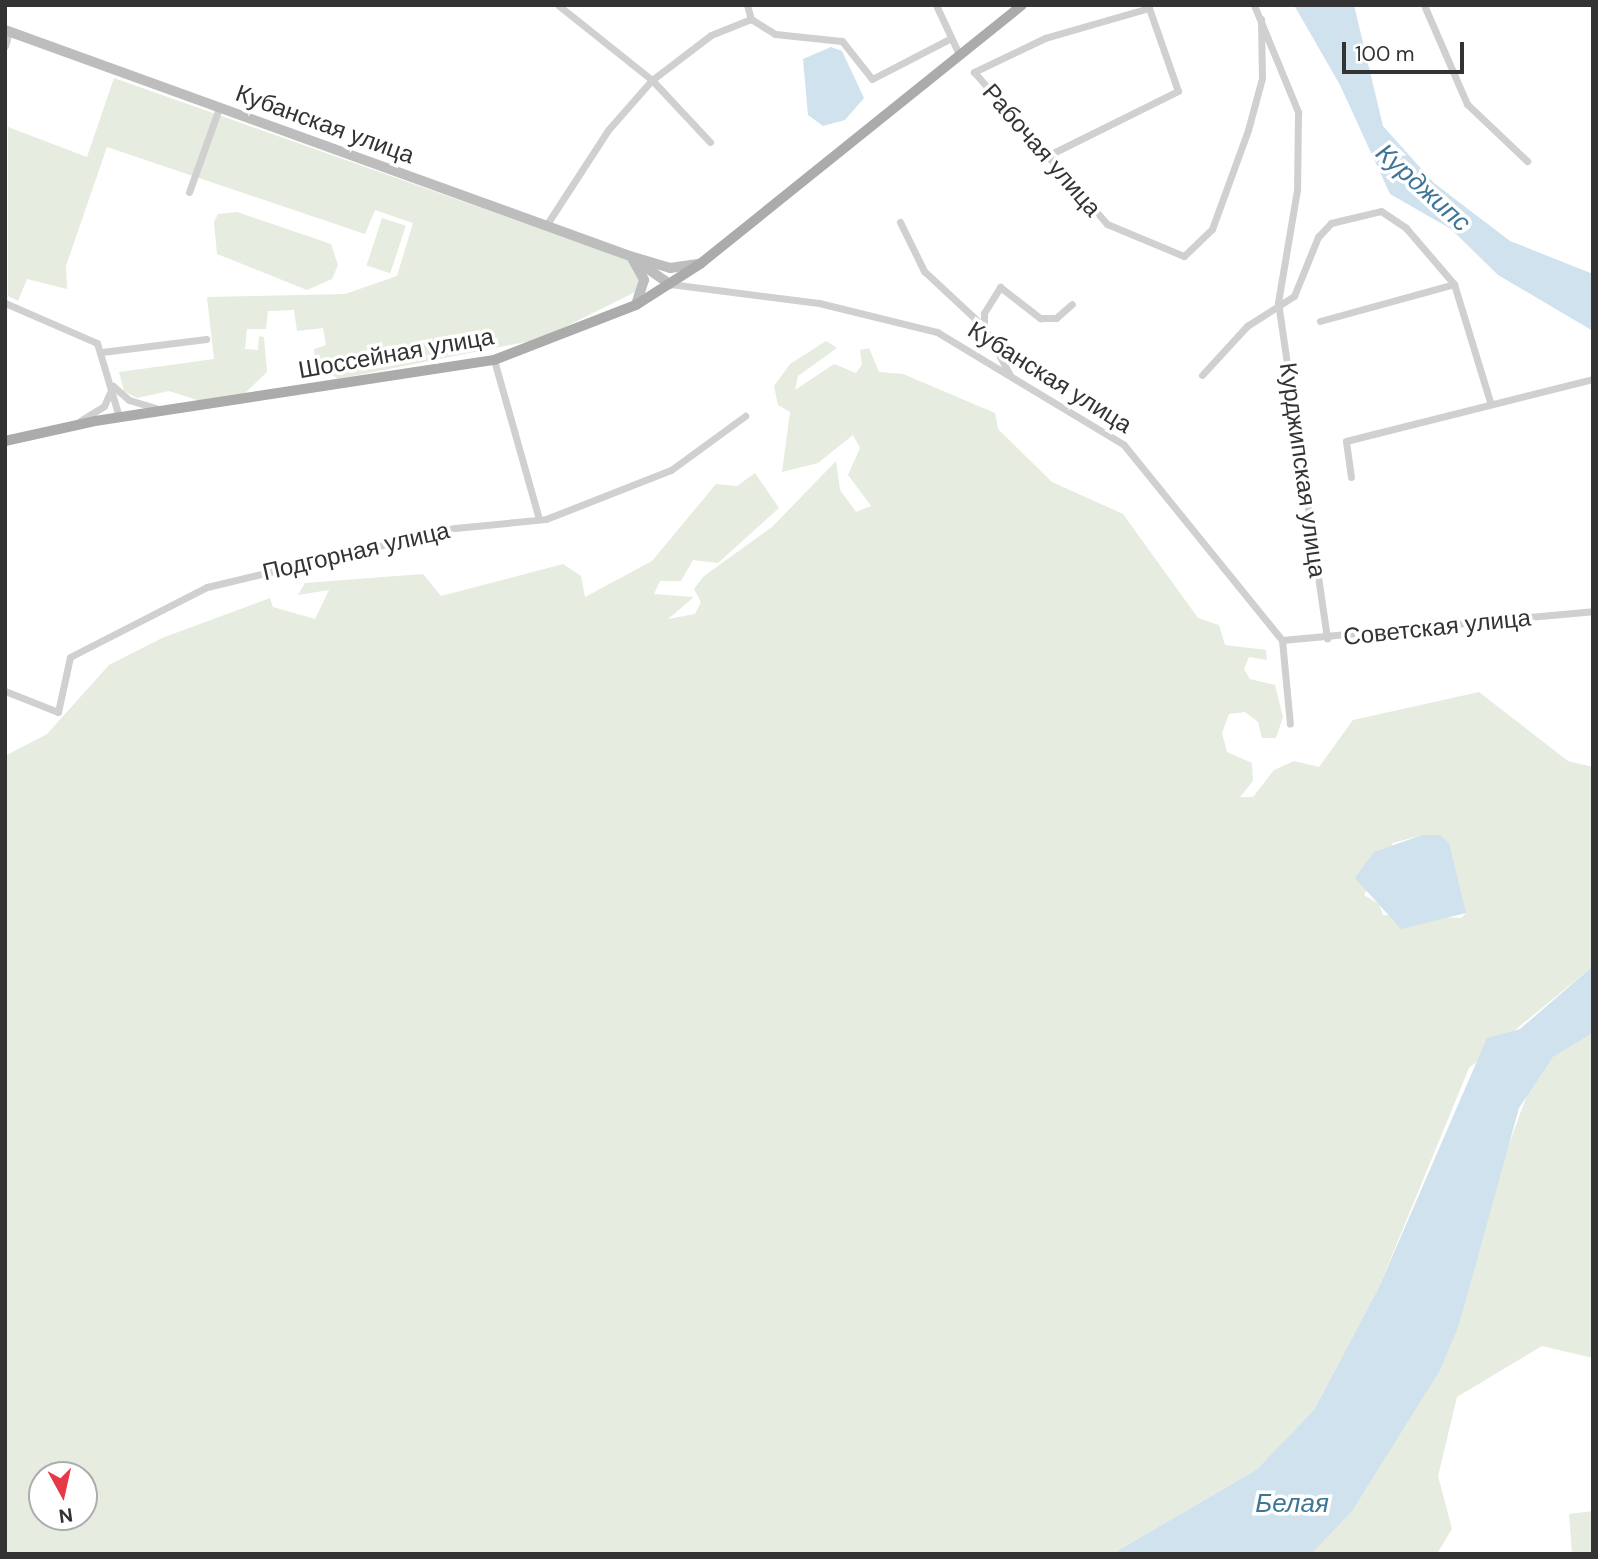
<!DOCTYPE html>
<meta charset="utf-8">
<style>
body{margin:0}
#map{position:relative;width:1598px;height:1559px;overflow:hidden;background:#fff;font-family:"DM Sans",sans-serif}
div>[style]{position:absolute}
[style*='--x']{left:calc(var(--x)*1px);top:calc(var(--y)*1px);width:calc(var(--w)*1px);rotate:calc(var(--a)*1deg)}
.green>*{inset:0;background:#e6ecdf;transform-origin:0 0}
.water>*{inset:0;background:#cfe2ee}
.street>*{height:7px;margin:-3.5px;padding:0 3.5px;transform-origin:3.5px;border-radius:3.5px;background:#d0d0d0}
.secondary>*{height:10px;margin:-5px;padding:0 5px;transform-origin:5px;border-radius:5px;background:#bdbdbd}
.primary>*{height:10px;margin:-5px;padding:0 5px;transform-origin:5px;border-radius:5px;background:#ababab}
span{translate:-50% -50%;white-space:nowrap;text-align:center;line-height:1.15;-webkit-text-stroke:7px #fff;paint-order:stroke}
.street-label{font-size:24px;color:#333}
.water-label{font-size:26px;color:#3f7597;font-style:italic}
.frame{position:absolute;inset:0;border:7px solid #333;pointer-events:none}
.north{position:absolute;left:28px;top:1461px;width:70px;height:70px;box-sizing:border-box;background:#fff;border:2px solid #adadad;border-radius:50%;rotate:172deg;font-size:19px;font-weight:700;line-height:28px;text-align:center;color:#333}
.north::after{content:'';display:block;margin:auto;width:24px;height:32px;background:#e63946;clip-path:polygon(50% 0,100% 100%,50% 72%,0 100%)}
.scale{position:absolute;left:1342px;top:42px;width:122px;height:32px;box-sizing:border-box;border:4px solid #333;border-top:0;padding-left:9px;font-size:21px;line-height:24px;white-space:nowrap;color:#333;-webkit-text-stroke:5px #fff;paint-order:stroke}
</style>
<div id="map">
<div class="green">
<div style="clip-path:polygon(114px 78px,628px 260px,640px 273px,637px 291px,541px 339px,338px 379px,315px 361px,314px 349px,326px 345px,323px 328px,297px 331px,294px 310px,268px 311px,266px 329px,247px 329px,245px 349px,258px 350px,259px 336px,264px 337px,267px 372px,243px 395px,200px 401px,169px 391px,137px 398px,124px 391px,119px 372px,214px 359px,207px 297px,345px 294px,397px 276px,413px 223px,375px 210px,365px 234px,107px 147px,66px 266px,67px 289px,27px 279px,18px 301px,8px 296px,8px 127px,87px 157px)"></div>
<div style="clip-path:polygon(237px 212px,331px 244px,338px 265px,332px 279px,307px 290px,217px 254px,214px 222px,218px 214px)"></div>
<div style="left:382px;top:218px;width:25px;height:50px;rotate:18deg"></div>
<div style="clip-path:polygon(evenodd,826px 341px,837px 348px,798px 376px,795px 390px,834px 364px,856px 373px,862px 365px,860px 350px,869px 348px,879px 372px,903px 374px,995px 413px,998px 429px,1052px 482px,1123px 514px,1198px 618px,1219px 625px,1225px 645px,1266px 650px,1267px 660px,1249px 657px,1244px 669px,1250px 679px,1275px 685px,1283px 717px,1276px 738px,1262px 738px,1258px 722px,1245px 712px,1229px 714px,1222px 733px,1227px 752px,1252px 763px,1253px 781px,1240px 797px,1253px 797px,1274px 770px,1294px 761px,1319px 767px,1353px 720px,1479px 692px,1568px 761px,1593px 767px,1593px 966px,1469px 1068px,1379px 1287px,1314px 1410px,1256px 1470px,1112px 1554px,5px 1554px,5px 756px,47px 734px,109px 665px,162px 638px,270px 598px,273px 607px,315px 619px,329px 590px,298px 595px,305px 583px,423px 574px,441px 596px,563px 564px,581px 576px,585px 597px,652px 561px,716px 484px,737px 486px,755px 473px,779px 508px,718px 563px,693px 560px,681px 581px,660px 581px,654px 594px,694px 597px,668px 619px,695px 614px,701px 602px,694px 589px,704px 576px,772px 527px,836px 461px,840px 490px,856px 512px,871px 506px,848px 475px,860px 448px,853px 435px,818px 463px,782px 472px,790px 412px,778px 405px,774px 386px,790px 364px,826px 341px,1422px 835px,1440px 835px,1466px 913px,1461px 918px,1383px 915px,1379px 904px,1364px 895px,1393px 843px,1422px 835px,826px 341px,42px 1475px,84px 1475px,84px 1517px,42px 1517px,42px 1475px)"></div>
<div style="clip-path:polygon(1593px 1033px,1593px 1358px,1542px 1346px,1457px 1397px,1438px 1476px,1452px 1529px,1437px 1554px,1311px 1554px,1459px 1325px,1499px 1171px,1531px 1084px,1553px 1057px)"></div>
<div style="clip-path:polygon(1593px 1511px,1593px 1554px,1572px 1554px,1569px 1514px)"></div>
</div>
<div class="water">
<div style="clip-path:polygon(1294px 5px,1354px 5px,1383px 126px,1434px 183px,1510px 241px,1593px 274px,1593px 331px,1498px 275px,1451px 229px,1390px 194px,1340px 85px)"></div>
<div style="clip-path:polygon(831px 47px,842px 51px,864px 98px,845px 120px,823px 126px,808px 115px,803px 59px)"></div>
<div style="clip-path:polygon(1422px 835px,1440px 835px,1449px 843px,1466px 913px,1401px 929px,1355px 878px,1374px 852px)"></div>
<div style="clip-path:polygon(1593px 966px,1593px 1033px,1553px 1057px,1519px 1108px,1459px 1325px,1440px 1370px,1352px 1511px,1311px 1554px,1112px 1554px,1256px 1470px,1314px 1410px,1379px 1287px,1487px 1038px,1520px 1029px)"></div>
</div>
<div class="street">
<div style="--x:558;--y:5;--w:120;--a:38.6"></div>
<div style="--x:652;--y:80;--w:85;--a:46.9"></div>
<div style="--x:747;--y:5;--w:15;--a:74"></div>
<div style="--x:751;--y:19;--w:28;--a:32"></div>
<div style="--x:775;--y:34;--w:67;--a:6"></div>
<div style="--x:842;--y:41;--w:48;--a:51.7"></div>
<div style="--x:872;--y:79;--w:89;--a:-27.4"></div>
<div style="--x:936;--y:5;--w:54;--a:64.9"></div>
<div style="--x:1254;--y:5;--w:116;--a:67.6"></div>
<div style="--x:1298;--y:112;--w:78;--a:90.7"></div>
<div style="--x:1297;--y:190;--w:114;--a:99.6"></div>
<div style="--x:1278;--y:302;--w:340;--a:81.7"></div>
<div style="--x:1424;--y:5;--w:108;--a:66.5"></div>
<div style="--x:1467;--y:104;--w:83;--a:43.5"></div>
<div style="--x:5;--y:46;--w:15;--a:-74"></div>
<div style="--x:1051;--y:154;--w:142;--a:-26.4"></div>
<div style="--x:1178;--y:91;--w:88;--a:-109.3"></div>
<div style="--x:1149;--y:8;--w:108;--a:163.9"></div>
<div style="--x:1045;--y:38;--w:79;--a:154.4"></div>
<div style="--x:974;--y:72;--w:202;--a:48.8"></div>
<div style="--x:1107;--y:224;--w:83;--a:22.6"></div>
<div style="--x:1184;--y:256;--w:39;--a:-44"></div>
<div style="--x:1212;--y:229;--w:105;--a:-70"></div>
<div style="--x:1248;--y:130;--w:54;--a:-74.9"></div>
<div style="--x:1262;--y:78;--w:59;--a:-91"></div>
<div style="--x:189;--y:192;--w:89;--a:-70.3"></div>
<div style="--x:900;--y:222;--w:55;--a:63.9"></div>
<div style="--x:924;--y:271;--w:82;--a:43"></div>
<div style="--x:984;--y:327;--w:55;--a:61.6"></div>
<div style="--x:547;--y:224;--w:112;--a:-57"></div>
<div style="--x:608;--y:130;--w:67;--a:-48.7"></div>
<div style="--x:652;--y:80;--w:74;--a:-37.3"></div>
<div style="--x:711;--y:35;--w:43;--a:-21.8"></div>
<div style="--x:670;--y:284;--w:150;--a:7.3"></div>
<div style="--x:819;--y:303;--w:122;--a:13.8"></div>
<div style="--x:937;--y:332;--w:218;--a:31.1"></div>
<div style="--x:1124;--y:445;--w:251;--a:51"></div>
<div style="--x:1282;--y:640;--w:84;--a:84.6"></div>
<div style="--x:5;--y:303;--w:100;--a:23.5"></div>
<div style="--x:97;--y:343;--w:77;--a:73.4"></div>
<div style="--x:1320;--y:321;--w:139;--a:-15.4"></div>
<div style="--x:984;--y:327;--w:14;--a:-90"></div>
<div style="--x:984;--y:313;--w:31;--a:-58"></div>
<div style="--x:1000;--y:287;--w:51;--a:37.8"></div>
<div style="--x:1040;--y:318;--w:16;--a:0"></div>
<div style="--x:1056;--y:318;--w:21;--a:-41"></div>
<div style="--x:102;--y:352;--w:105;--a:-7.1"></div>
<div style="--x:494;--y:360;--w:162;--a:74.2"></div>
<div style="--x:1202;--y:375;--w:67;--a:-47.4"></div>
<div style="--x:1247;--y:326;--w:56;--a:-32.6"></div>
<div style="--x:1294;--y:296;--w:64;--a:-67.9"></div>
<div style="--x:1318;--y:237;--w:19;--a:-47"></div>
<div style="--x:1331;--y:223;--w:51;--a:-13.5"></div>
<div style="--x:1381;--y:211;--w:30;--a:34"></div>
<div style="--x:1406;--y:228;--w:74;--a:49.4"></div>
<div style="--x:1454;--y:284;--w:123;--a:73"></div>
<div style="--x:80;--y:421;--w:28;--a:-32"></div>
<div style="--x:104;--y:406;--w:22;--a:-66"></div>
<div style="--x:113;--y:386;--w:21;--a:41"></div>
<div style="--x:129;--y:400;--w:28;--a:17"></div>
<div style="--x:1351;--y:477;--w:36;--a:-98"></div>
<div style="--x:1346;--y:441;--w:255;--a:-14.1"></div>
<div style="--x:1282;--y:640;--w:312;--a:-5.3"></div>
<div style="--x:5;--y:691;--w:57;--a:21.6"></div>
<div style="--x:58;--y:712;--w:56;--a:-77.7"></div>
<div style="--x:70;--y:657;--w:154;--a:-27.1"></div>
<div style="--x:207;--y:587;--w:255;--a:-13.4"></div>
<div style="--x:455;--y:528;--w:91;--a:-5.6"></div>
<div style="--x:546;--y:519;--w:134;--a:-21.4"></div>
<div style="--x:671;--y:470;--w:92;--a:-36.1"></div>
</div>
<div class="secondary">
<div style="--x:5;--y:30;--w:665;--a:19.88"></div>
<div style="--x:630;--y:256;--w:42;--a:16.7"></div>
<div style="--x:670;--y:268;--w:30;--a:-8"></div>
<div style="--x:632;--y:258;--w:25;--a:61"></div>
<div style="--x:644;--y:280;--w:26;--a:108"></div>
<div style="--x:641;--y:264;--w:35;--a:35"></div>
</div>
<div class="primary">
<div style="--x:5;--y:441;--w:92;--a:-12.5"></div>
<div style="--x:95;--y:421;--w:404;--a:-8.7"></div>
<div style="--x:494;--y:360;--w:152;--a:-21.2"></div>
<div style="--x:636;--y:305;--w:76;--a:-32.6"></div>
<div style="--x:700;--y:264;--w:413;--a:-38.8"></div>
</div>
<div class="street-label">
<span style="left:325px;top:124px;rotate:20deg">Кубанская улица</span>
<span style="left:1042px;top:150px;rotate:49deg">Рабочая улица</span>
<span style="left:396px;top:353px;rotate:-10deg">Шоссейная улица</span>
<span style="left:1050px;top:377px;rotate:32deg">Кубанская улица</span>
<span style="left:1303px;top:470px;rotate:82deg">Курджипская улица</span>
<span style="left:356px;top:551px;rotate:-13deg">Подгорная улица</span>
<span style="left:1437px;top:627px;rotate:-6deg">Советская улица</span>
</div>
<div class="water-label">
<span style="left:1423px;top:188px;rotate:42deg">Курджипс</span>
<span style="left:1292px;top:1504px">Белая</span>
</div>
<div class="frame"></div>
<div class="north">N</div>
<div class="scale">100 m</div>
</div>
